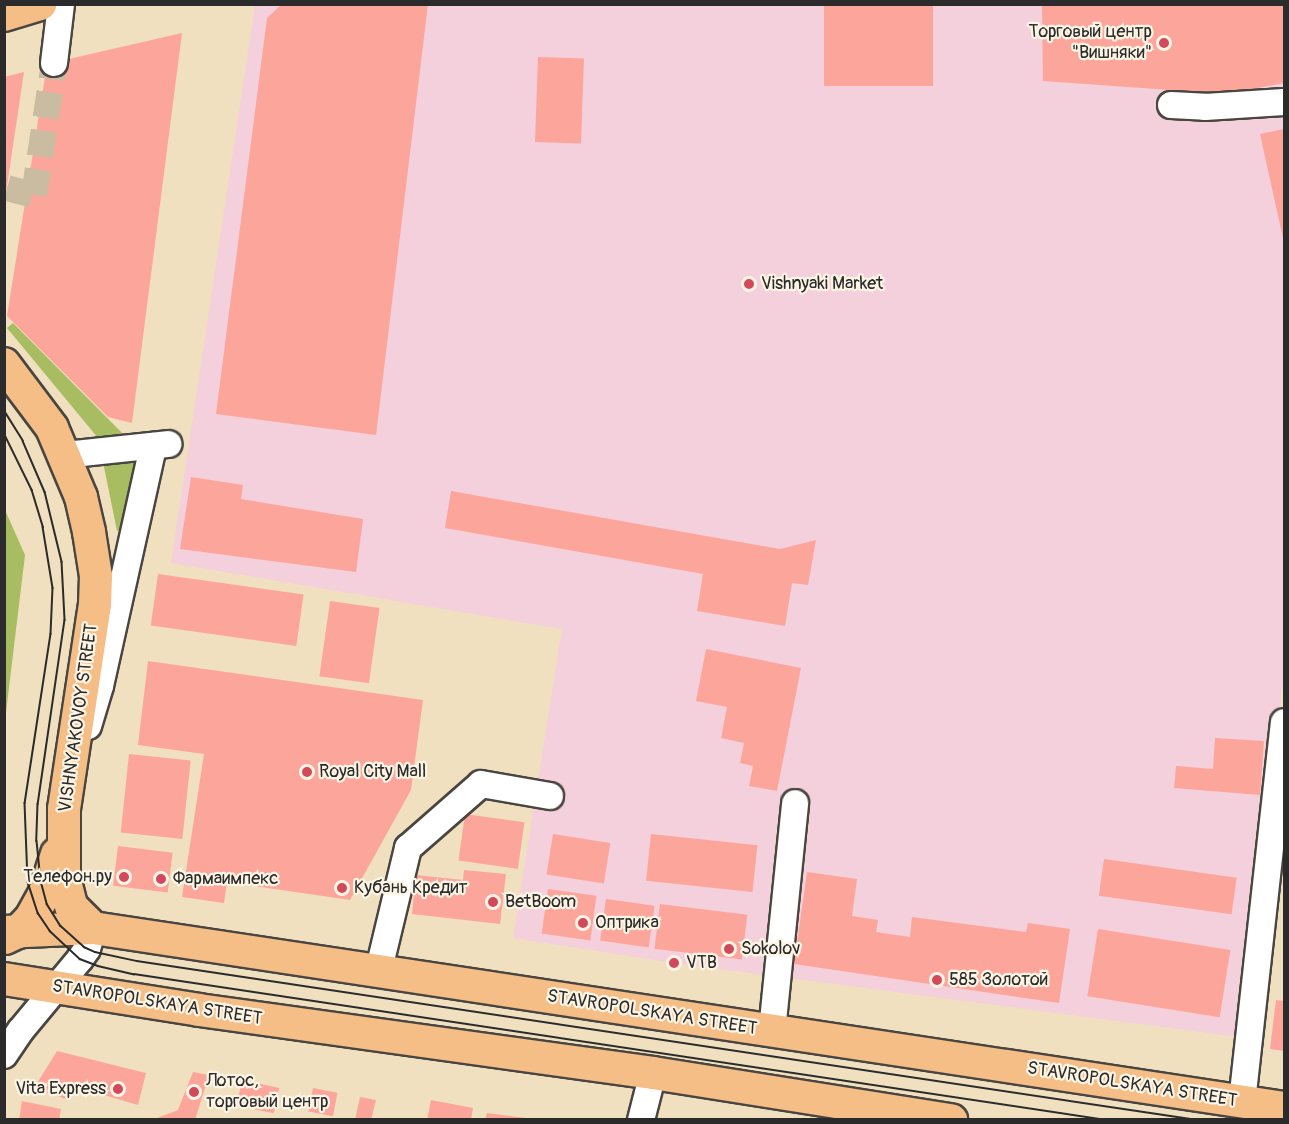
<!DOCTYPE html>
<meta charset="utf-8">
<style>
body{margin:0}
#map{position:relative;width:1289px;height:1124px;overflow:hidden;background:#f0e0bf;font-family:Pangolin,sans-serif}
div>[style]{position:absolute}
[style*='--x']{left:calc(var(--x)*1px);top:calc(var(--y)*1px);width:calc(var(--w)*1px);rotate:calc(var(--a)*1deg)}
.built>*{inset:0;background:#f4cfdc}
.green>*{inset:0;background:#a8bc61}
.building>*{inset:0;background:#fca69b;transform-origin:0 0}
.minor-tunnel>*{height:26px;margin-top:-13px;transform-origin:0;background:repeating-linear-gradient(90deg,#c9bca1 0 26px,transparent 0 39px)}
.roads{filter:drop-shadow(2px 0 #494641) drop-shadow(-2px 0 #494641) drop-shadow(0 2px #494641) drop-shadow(0 -2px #494641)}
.minor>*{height:26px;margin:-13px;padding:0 13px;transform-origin:13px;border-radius:13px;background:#fff}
.major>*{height:32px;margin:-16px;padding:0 16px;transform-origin:16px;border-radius:16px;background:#f6be87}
.tram>*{height:1.5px;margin:-0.75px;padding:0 0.75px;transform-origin:0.75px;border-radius:0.75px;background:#2b2b2b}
.dots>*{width:16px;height:16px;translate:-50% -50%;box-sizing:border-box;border:3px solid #fcf5e5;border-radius:50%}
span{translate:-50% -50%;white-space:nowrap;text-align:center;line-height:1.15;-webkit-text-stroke:4.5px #fcf5e5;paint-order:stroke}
.poi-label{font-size:18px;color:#2b2b2b}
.right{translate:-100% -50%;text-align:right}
.left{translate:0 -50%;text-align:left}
.street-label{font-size:18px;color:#2b2b2b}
.frame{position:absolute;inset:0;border:6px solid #2b2b2b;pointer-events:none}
</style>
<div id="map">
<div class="built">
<div style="clip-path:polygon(255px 5px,1284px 5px,1284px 672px,1239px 1037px,674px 963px,513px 938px,562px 629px,171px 563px)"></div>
</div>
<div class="green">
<div style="clip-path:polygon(13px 323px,127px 438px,103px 444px,7px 328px)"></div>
<div style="clip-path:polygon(138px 455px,128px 528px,117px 531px,103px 462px)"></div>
<div style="clip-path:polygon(5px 510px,25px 555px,5px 721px)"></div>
</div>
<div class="building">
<div style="clip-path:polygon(282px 4px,428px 4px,376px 435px,216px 414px,267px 18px)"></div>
<div style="left:824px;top:4px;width:109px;height:82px"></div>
<div style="clip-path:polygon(1042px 4px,1284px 4px,1284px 83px,1227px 94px,1043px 81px)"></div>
<div style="clip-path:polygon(182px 33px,132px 423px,108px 417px,7px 316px,47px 64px)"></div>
<div style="left:538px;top:57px;width:46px;height:85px;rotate:2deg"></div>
<div style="clip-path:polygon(24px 72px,6px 193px,4px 193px,4px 77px)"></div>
<div style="clip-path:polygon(1284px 129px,1284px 243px,1260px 134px)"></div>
<div style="clip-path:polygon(191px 477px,243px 485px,241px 499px,363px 519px,356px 572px,180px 549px)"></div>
<div style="clip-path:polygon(451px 491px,780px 549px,816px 540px,808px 585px,792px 583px,785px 626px,697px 611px,703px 574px,445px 528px)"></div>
<div style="left:158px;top:574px;width:147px;height:52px;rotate:8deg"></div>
<div style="left:330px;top:601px;width:50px;height:76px;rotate:8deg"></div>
<div style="clip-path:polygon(706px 649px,801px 668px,777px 791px,749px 786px,753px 766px,740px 763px,744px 743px,721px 738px,727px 707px,696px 701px)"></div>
<div style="clip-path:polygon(148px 661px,423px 700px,411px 790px,350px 900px,227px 882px,224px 903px,182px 897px,204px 754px,138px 745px)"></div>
<div style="clip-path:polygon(1215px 738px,1264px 741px,1260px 795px,1174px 788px,1176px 766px,1213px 769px)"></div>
<div style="left:129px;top:754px;width:62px;height:79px;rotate:6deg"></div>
<div style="left:465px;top:814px;width:60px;height:47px;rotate:8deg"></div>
<div style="left:553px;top:834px;width:58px;height:41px;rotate:9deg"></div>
<div style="left:651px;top:834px;width:107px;height:47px;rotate:6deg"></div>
<div style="left:118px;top:846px;width:55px;height:40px;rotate:7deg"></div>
<div style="left:1104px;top:859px;width:134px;height:37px;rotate:8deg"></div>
<div style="clip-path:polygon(464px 870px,506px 874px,500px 924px,412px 914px,416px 875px,463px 880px)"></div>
<div style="clip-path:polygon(807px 872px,857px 879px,852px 916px,878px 920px,876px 932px,910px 937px,912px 917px,1026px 932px,1028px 923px,1070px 929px,1059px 1003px,794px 964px)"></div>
<div style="left:548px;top:889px;width:49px;height:45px;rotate:8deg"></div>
<div style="left:606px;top:899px;width:49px;height:42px;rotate:8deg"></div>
<div style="left:660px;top:904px;width:88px;height:45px;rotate:7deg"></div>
<div style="left:1098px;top:929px;width:134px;height:68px;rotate:9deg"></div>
<div style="clip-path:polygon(1276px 1000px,1284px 1001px,1284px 1051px,1270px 1049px)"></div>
<div style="clip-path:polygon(57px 1051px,146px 1073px,138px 1105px,73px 1086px,66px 1099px,34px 1088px)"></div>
<div style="clip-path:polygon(193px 1072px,209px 1075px,195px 1120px,152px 1120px,178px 1110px)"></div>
<div style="left:242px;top:1080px;width:38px;height:26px;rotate:12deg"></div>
<div style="left:313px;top:1088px;width:25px;height:24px;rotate:11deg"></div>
<div style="clip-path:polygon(360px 1097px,376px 1100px,371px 1120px,355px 1120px)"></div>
<div style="clip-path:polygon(431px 1100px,473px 1108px,471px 1120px,427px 1120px)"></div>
<div style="clip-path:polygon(22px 1101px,61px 1109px,59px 1120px,19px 1120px)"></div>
<div style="clip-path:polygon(487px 1113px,526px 1118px,526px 1120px,485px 1120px)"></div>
</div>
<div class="minor-tunnel">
<div style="--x:7;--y:188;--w:28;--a:15"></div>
<div style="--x:34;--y:195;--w:134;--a:-81.4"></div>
</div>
<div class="roads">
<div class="minor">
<div style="--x:54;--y:63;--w:59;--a:-83.2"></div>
<div style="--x:1171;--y:105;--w:34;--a:3"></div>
<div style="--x:1205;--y:107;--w:79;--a:-3.6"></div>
<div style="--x:64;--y:455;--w:105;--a:-6"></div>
<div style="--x:88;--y:726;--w:42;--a:-73.3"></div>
<div style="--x:100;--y:686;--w:246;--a:-77.5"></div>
<div style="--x:378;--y:973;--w:129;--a:-76.5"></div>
<div style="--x:408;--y:848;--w:97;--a:-41.2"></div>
<div style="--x:481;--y:784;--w:70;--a:9.9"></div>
<div style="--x:772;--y:1031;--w:229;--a:-84.2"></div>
<div style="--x:4;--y:1055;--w:30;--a:-56"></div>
<div style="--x:21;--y:1030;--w:92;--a:-50.3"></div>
<div style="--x:80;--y:959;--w:12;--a:-55"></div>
<div style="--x:87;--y:949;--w:22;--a:-74"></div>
<div style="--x:1242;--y:1102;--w:382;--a:-83.7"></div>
<div style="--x:641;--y:1120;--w:49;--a:-75.7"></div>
</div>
<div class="major">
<div style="--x:4;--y:15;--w:38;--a:-17"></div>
<div style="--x:4;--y:364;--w:80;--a:53.1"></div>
<div style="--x:52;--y:428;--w:75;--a:67.2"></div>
<div style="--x:81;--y:497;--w:36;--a:77"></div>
<div style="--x:89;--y:532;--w:45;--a:81"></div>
<div style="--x:96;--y:576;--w:28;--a:92"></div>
<div style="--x:95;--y:604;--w:207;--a:98.6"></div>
<div style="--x:64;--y:809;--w:68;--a:90"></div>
<div style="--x:64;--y:877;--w:30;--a:76"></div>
<div style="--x:71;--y:906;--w:31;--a:45"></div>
<div style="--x:4;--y:932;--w:89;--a:-2.6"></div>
<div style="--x:93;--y:928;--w:1205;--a:8.59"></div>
<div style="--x:5;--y:938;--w:14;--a:-25"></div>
<div style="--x:18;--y:932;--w:19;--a:-47"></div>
<div style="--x:31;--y:918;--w:26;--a:-61"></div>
<div style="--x:44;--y:895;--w:43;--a:-72.4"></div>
<div style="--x:4;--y:979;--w:197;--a:9"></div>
<div style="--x:199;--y:1010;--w:458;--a:7.9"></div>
<div style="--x:653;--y:1073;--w:302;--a:9"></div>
</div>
</div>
<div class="tram">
<div style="--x:4;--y:410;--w:36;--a:58"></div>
<div style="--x:23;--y:441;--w:56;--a:66.7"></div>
<div style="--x:45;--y:492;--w:72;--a:76.3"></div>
<div style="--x:62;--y:562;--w:58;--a:87"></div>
<div style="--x:65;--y:620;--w:186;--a:98.3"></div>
<div style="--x:38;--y:804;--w:37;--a:92"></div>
<div style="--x:37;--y:841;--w:40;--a:84.3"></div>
<div style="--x:41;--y:881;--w:24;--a:75"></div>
<div style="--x:47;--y:904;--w:26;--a:58"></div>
<div style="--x:61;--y:926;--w:31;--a:42"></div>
<div style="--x:84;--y:947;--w:12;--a:24"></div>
<div style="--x:95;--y:952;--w:43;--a:12.1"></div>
<div style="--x:137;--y:961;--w:1072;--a:8.53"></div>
<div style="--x:4;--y:433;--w:64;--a:63.8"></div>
<div style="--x:32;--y:490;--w:39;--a:73"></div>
<div style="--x:43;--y:527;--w:62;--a:80.7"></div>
<div style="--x:53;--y:588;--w:46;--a:92.5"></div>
<div style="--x:51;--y:634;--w:171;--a:98.7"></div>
<div style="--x:25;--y:803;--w:79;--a:87.8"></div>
<div style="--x:28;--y:882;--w:33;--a:72"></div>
<div style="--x:38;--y:913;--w:22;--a:56"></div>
<div style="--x:50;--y:931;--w:41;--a:43"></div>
<div style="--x:80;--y:959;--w:19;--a:21"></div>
<div style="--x:98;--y:966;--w:37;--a:13"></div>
<div style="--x:134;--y:974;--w:983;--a:8.54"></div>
</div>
<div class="dots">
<div style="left:1164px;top:43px;background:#d1495b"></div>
<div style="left:749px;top:284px;background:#d1495b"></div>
<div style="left:307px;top:772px;background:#d1495b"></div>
<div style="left:124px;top:877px;background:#d1495b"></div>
<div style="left:161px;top:879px;background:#d1495b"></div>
<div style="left:342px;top:888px;background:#d1495b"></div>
<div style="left:493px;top:902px;background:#d1495b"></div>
<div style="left:583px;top:923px;background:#d1495b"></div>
<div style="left:729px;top:949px;background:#d1495b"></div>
<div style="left:674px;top:963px;background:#d1495b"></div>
<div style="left:937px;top:980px;background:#d1495b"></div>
<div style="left:118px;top:1089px;background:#d1495b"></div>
<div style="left:194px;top:1092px;background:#d1495b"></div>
</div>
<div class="poi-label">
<span class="right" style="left:1152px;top:43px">Торговый центр<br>"Вишняки"</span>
<span class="left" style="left:761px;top:284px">Vishnyaki Market</span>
<span class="left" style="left:319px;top:772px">Royal City Mall</span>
<span class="right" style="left:112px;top:877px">Телефон.ру</span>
<span class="left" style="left:173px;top:879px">Фармаимпекс</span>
<span class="left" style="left:354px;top:888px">Кубань Кредит</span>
<span class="left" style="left:505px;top:902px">BetBoom</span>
<span class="left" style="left:595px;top:923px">Оптрика</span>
<span class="left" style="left:741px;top:949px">Sokolov</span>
<span class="left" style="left:686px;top:963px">VTB</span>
<span class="left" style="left:949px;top:980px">585 Золотой</span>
<span class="left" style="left:206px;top:1092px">Лотос,<br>торговый центр</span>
<span class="right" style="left:106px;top:1089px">Vita Express</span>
</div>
<div class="street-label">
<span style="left:79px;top:718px;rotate:-82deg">VISHNYAKOVOY STREET</span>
<span style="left:157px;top:1003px;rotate:9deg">STAVROPOLSKAYA STREET</span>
<span style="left:652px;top:1013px;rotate:9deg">STAVROPOLSKAYA STREET</span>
<span style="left:1132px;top:1085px;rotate:9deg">STAVROPOLSKAYA STREET</span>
</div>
<div class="frame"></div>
</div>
